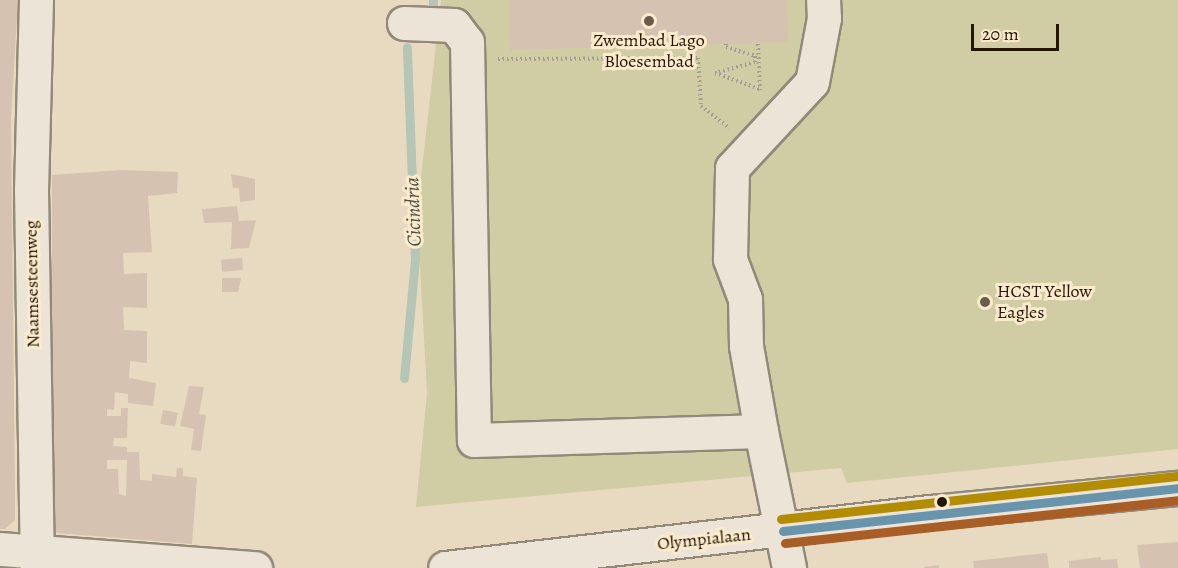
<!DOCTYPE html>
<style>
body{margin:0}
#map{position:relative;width:1178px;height:568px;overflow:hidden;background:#e8dac1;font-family:Alegreya,serif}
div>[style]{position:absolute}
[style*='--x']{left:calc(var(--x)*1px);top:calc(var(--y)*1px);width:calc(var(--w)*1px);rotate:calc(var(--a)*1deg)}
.green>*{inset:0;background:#d0cda4}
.stream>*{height:9px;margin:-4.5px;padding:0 4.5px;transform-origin:4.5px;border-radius:4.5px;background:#b5c5b6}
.building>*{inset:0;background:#d5c2b1;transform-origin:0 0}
.path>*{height:4px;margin-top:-2px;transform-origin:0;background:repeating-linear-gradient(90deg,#a49d92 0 1.5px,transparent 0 4.5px)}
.roads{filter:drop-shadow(2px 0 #928978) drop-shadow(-2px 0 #928978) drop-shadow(0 2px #928978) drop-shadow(0 -2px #928978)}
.minor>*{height:33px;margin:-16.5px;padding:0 16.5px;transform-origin:16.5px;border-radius:16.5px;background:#ebe4d7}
.bus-1>*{height:9px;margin:-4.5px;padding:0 4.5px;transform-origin:4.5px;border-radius:4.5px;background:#6895ab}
.bus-2>*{height:9px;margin:-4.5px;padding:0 4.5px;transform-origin:4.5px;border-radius:4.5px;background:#a85e24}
.bus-3>*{height:9px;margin:-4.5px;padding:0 4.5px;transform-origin:4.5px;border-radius:4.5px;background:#b28c02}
.dots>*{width:16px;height:16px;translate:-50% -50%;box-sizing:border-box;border:3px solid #fbeacc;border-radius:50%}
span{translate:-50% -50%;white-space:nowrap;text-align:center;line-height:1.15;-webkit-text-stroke:6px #fbeacc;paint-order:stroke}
.poi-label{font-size:18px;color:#241606}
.left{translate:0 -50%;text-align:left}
.street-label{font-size:18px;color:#241606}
.water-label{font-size:20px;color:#4f5042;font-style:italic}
.scale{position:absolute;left:971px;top:24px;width:88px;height:27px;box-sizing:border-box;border:3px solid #241606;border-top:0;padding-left:8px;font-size:18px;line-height:21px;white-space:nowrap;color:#241606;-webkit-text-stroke:4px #fbeacc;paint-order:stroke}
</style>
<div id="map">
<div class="green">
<div style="clip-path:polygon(441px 0,1178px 0,1178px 449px,847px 483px,841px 468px,416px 507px,427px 393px,417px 213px)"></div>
</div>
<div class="stream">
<div style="--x:433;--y:6;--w:6;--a:-90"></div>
<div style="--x:404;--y:378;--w:120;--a:-84.7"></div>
<div style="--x:415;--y:259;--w:212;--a:-92.2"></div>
</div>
<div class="building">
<div style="clip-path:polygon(0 0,18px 0,11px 118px,15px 501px,15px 520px,5px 529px,0 529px)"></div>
<div style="clip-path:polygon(509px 0,787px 0,788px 42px,510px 50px)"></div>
<div style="clip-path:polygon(evenodd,121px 170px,178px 172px,177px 193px,148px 196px,152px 252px,123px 253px,124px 274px,147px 273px,147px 308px,123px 307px,124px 330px,147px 331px,147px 363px,130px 361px,129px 378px,156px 383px,153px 406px,128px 403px,128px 394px,115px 392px,114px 410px,107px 409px,107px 416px,121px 416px,121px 408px,128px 408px,127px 438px,114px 438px,113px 446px,127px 447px,127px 452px,139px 452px,140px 480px,152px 481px,152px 474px,176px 477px,177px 468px,183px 468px,183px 476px,197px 478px,192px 544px,57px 533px,52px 528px,52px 175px,121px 170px,107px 460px,127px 460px,126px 496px,119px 494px,118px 469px,107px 469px,107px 460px)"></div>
<div style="clip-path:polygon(231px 174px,255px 179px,255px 200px,240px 202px,239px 188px,233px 188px)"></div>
<div style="clip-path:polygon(237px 206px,239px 221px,256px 220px,249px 248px,231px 249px,232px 222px,204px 223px,202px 209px)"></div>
<div style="left:242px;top:258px;width:12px;height:21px;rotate:85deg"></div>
<div style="clip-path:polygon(222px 278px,241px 278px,238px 292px,222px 292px)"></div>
<div style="clip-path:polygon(189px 386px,204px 387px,199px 414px,206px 415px,201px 451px,191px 450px,194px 429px,180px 426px)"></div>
<div style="left:163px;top:410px;width:15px;height:14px;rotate:11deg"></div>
<div style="clip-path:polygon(1178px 542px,1178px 568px,1140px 568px,1137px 545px)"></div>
<div style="clip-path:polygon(1047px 553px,1049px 568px,974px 568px,973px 561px)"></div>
<div style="clip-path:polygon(1101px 557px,1101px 560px,1117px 559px,1118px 568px,1069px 568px,1069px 561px)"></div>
<div style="clip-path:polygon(939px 565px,939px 568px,924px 568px,924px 567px)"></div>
</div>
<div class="path">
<div style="--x:726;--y:44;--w:3;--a:90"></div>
<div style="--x:726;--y:47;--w:30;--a:17"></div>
<div style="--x:755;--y:56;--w:6;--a:90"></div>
<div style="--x:755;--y:62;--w:41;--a:164.6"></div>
<div style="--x:715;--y:73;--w:48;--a:19.6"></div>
<div style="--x:758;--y:44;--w:47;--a:87.6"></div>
<div style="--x:498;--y:59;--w:200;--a:-0.3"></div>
<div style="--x:698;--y:58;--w:48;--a:86.4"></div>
<div style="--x:701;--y:106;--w:36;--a:38"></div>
</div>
<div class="roads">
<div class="minor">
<div style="--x:36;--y:0;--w:189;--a:91.5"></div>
<div style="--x:31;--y:189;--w:379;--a:89.1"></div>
<div style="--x:404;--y:23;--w:50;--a:2.3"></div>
<div style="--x:454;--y:25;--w:21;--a:53"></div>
<div style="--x:467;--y:42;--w:398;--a:89"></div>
<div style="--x:474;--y:440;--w:287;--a:-1.8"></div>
<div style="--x:761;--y:431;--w:140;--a:78.4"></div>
<div style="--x:761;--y:431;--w:86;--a:-100"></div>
<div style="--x:746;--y:346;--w:47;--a:-91.2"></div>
<div style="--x:745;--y:299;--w:43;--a:-110.6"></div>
<div style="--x:730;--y:259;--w:91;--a:-88.7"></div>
<div style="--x:732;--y:168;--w:117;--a:-47.1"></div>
<div style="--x:812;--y:82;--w:65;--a:-79.4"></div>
<div style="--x:824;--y:18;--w:18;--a:-93"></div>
<div style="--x:0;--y:549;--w:256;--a:4.3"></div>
<div style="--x:445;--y:568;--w:490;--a:-6.6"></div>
<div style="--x:932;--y:512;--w:247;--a:-5.6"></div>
</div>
</div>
<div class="bus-1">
<div style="--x:783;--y:531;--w:397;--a:-6.2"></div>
</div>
<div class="bus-2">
<div style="--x:785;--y:543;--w:395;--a:-6.2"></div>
</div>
<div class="bus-3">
<div style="--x:781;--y:519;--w:398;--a:-6.2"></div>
</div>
<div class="dots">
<div style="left:649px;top:21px;background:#695b47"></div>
<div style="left:985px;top:302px;background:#695b47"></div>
<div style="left:942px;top:502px;background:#241606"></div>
</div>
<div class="poi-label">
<span style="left:649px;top:51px">Zwembad Lago<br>Bloesembad</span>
<span class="left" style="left:997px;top:302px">HCST Yellow<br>Eagles</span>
</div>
<div class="street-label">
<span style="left:32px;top:284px;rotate:-91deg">Naamsesteenweg</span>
<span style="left:704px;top:539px;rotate:-6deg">Olympialaan</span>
</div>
<div class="water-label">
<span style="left:413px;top:212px;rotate:-92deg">Cicindria</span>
</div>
<div class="scale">20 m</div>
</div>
